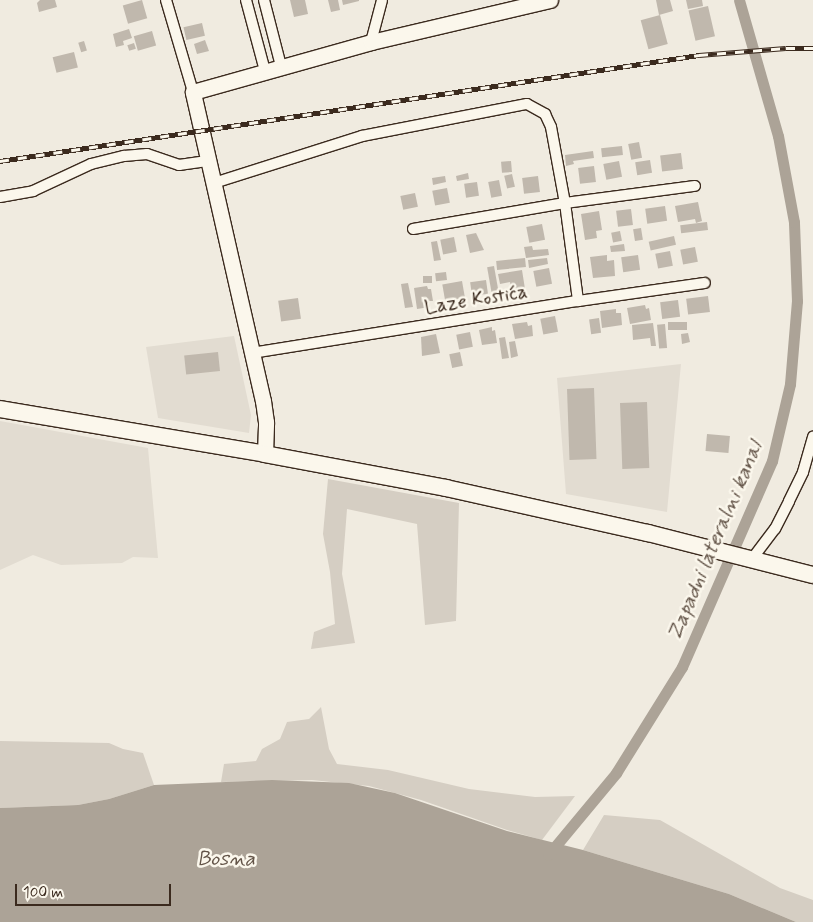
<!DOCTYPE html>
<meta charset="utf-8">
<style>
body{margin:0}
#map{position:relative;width:813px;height:922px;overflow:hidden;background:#f0ebe0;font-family:Mynerve,sans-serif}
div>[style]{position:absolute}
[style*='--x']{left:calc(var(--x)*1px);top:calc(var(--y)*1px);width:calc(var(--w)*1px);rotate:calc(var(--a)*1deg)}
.built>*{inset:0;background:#e2dcd1}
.green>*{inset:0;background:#d5cec3}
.water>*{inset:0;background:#aca397}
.canal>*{height:11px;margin:-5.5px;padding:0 5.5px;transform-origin:5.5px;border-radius:5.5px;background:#aca397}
.building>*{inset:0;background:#c0b8ad;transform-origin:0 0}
.roads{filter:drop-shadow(1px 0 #3b2a1e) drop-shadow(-1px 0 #3b2a1e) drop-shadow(0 1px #3b2a1e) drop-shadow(0 -1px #3b2a1e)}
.street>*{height:10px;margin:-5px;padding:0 5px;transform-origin:5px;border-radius:5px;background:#fbf7ec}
.secondary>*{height:15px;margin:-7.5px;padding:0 7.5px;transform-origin:7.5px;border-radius:7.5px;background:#fbf7ec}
.primary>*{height:16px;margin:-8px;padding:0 8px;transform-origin:8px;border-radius:8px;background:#fbf7ec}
.rail>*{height:5px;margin-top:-2.5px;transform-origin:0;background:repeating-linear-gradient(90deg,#fbf7ec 0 9px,#3b2a1e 0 18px);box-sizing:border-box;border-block:1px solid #3b2a1e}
span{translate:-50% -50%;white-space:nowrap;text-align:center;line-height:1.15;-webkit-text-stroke:5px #fbf7ec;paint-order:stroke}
.street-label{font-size:20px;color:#3b2a1e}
.water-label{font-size:21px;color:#635448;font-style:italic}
.scale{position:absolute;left:15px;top:884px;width:156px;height:22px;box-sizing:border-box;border:2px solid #3b2a1e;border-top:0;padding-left:6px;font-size:15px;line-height:18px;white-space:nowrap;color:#3b2a1e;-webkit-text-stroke:4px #fbf7ec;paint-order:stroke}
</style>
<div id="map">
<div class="built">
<div style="clip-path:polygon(234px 336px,251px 415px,249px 433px,158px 418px,146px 347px)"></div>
<div style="clip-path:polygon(681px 364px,667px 512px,566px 494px,557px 378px)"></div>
<div style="clip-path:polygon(0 421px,148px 448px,158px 558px,133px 557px,122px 563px,61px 565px,33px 555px,0 570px)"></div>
</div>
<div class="green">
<div style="clip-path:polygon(328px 479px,459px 503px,456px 621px,425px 625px,417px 524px,347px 509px,342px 574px,355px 643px,311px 649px,314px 632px,335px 624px,330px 572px,323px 534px)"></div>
<div style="clip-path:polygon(321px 707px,329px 749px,337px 764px,388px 770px,469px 789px,535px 797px,575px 796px,542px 840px,507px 830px,421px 800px,369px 786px,312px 780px,221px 782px,224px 764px,256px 761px,262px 749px,280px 739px,287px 722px,309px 719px)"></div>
<div style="clip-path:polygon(0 741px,109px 743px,123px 749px,143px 753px,154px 785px,109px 799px,78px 805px,0 808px)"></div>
<div style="clip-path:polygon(604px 815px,660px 820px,780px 888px,813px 900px,813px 922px,796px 922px,729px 894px,583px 850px)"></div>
</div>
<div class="water">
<div style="clip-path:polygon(272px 780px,349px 783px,395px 793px,507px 831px,583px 850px,729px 894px,796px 922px,0 922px,0 808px,78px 805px,109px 799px,154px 785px)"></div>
</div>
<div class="canal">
<div style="--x:548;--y:855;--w:107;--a:-50.3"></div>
<div style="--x:616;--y:773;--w:125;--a:-58.1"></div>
<div style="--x:682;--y:667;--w:225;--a:-66.4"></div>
<div style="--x:772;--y:461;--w:79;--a:-76.8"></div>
<div style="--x:790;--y:384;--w:83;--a:-85.2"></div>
<div style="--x:797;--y:301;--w:79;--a:-92.2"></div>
<div style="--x:794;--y:222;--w:87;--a:-100.5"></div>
<div style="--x:778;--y:136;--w:141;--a:-106"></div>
</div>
<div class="building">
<div style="clip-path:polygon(40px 0,55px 0,57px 7px,39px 12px,37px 3px)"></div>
<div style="left:142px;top:0;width:19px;height:20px;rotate:74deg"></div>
<div style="clip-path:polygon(290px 0,305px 0,308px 14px,294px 17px)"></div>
<div style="clip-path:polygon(328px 0,338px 0,340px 10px,331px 12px)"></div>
<div style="clip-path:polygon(342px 0,359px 0,359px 1px,343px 5px)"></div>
<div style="clip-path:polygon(656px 0,670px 0,673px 11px,659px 15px)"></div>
<div style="clip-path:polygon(686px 0,702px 0,703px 6px,688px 9px)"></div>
<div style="left:708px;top:6px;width:31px;height:20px;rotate:77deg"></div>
<div style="left:660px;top:15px;width:30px;height:20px;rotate:75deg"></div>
<div style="left:202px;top:23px;width:13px;height:19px;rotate:77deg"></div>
<div style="clip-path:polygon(129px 29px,132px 38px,123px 41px,124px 45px,116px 47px,113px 34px)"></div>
<div style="left:152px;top:31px;width:15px;height:19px;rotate:74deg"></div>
<div style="clip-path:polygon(205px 40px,209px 51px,197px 54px,194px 44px)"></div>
<div style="left:84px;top:41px;width:10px;height:6px;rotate:73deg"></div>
<div style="left:134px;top:43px;width:6px;height:7px;rotate:72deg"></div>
<div style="left:74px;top:52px;width:16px;height:22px;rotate:76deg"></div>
<div style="left:639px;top:142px;width:16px;height:11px;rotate:79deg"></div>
<div style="left:622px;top:146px;width:9px;height:21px;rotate:84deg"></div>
<div style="clip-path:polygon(593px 151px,594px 158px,573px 161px,574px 164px,566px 166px,565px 155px)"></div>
<div style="left:681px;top:153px;width:16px;height:21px;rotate:83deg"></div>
<div style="left:650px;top:160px;width:13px;height:15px;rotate:81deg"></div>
<div style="left:511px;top:161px;width:11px;height:10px;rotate:85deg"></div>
<div style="left:619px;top:161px;width:16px;height:16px;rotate:79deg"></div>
<div style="left:594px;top:166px;width:16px;height:16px;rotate:83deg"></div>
<div style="clip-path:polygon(468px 173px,469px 179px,457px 181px,456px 176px)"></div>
<div style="left:512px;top:174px;width:13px;height:8px;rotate:77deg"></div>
<div style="clip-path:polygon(445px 176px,446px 182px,433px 185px,432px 178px)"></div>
<div style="left:538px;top:176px;width:16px;height:16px;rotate:83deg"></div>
<div style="left:499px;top:180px;width:16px;height:11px;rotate:79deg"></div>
<div style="left:477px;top:182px;width:14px;height:13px;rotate:82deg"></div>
<div style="left:447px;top:188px;width:15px;height:15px;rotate:79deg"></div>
<div style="left:415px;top:193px;width:14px;height:15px;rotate:78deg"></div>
<div style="clip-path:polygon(698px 202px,702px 221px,696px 223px,695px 219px,678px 222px,675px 206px)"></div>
<div style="left:665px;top:206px;width:15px;height:20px;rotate:82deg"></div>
<div style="left:631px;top:209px;width:16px;height:15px;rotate:83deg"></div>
<div style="clip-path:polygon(599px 211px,602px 230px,596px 231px,597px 238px,585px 240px,581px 214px)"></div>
<div style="left:707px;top:222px;width:8px;height:27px;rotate:83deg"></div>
<div style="left:542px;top:224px;width:16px;height:16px;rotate:79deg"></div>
<div style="left:641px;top:228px;width:12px;height:8px;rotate:81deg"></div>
<div style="left:620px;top:231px;width:10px;height:9px;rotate:79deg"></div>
<div style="clip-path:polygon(476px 233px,484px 250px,470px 253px,466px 235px)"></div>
<div style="left:674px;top:236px;width:9px;height:26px;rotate:77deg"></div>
<div style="left:454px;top:237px;width:15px;height:14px;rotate:79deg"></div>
<div style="clip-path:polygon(437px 241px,441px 260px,434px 261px,431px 242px)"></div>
<div style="clip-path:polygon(624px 244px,625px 251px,611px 252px,610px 246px)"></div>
<div style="clip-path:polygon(532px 246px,533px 250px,548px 249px,549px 255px,526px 258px,524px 247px)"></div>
<div style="left:695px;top:247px;width:15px;height:15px;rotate:79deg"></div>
<div style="left:670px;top:251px;width:15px;height:15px;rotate:79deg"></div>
<div style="clip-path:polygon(607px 255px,607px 261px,614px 260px,615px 276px,593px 278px,590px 257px)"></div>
<div style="left:638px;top:255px;width:15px;height:17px;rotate:82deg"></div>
<div style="left:525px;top:258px;width:9px;height:29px;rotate:84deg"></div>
<div style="clip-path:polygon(547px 258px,548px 264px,529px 268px,528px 260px)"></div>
<div style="left:494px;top:266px;width:27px;height:7px;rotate:80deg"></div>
<div style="left:549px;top:268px;width:16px;height:16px;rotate:79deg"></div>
<div style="clip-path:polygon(522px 270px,525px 289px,512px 292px,510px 282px,500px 284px,498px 274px)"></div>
<div style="left:446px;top:272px;width:8px;height:11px;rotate:83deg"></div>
<div style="left:432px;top:276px;width:7px;height:9px;rotate:90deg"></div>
<div style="left:486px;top:280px;width:14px;height:16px;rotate:82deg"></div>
<div style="left:462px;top:281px;width:17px;height:20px;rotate:80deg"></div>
<div style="clip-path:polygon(408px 283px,413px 307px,405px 308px,401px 284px)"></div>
<div style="clip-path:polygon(427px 286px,428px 289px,431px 289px,433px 301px,429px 301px,430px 307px,417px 309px,414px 288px)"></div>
<div style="left:708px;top:296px;width:16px;height:22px;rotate:83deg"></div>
<div style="left:298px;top:298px;width:21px;height:20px;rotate:82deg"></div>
<div style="left:678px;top:300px;width:17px;height:18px;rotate:83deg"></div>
<div style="clip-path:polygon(645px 305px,646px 309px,649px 308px,651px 320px,630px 324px,627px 308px)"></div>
<div style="clip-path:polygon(616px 309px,616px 313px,621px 313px,622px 325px,602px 328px,600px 311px)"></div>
<div style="left:555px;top:316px;width:16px;height:15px;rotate:79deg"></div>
<div style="left:599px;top:318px;width:15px;height:10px;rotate:82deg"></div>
<div style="clip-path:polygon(527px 322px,528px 326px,532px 325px,533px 336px,515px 339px,512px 324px)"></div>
<div style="left:687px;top:322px;width:8px;height:19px;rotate:90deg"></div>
<div style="clip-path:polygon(653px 323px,656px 346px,651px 346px,650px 338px,633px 340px,632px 325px)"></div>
<div style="left:665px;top:324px;width:24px;height:8px;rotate:85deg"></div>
<div style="clip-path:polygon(492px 327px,492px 331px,495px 330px,497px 343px,482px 345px,479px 330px)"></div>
<div style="left:470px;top:332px;width:15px;height:14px;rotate:79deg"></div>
<div style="clip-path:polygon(688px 333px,690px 342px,682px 344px,681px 334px)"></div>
<div style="clip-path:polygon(436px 334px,440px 353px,422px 356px,421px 337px)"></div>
<div style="clip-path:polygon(505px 337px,509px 358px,502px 359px,499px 338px)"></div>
<div style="clip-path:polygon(515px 341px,518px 356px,511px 358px,509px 342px)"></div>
<div style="left:218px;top:352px;width:19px;height:34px;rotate:84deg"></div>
<div style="left:460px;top:352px;width:14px;height:11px;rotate:78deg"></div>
<div style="left:594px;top:388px;width:71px;height:27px;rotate:88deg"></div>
<div style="left:647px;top:402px;width:66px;height:27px;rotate:88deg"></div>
<div style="left:707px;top:434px;width:23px;height:17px;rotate:5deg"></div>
</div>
<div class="roads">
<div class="street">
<div style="--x:166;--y:0;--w:96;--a:73.6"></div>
<div style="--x:246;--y:0;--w:73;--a:75"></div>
<div style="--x:264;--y:0;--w:68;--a:75.6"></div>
<div style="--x:371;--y:42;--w:43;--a:-75.3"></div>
<div style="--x:214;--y:183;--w:155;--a:-17.6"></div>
<div style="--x:362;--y:136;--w:168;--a:-11"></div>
<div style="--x:527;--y:104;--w:21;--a:29"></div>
<div style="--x:545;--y:114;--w:14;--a:65"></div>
<div style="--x:551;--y:127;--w:77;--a:79.6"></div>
<div style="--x:565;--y:203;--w:99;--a:82.4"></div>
<div style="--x:0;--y:197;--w:34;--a:-10"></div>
<div style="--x:33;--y:191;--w:64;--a:-25"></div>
<div style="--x:91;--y:164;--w:34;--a:-14"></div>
<div style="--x:124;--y:156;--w:23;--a:-5"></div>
<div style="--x:147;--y:154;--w:34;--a:19"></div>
<div style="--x:179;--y:165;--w:30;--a:-8"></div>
<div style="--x:413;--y:229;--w:154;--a:-9.7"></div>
<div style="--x:565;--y:203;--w:131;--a:-7.5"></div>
<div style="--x:252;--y:353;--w:330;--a:-9.1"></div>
<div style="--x:578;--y:301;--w:128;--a:-8.1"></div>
<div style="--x:752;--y:559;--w:38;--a:-53"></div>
<div style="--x:775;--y:529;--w:31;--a:-63"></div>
<div style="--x:789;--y:501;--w:32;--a:-64"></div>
<div style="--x:803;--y:472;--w:37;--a:-74"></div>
</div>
<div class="secondary">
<div style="--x:265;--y:454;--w:32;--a:-88"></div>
<div style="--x:266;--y:422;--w:21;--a:-98"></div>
<div style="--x:263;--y:401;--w:317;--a:-102.8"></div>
<div style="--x:193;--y:92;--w:185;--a:-15.7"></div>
<div style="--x:371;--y:42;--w:184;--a:-13.2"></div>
</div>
<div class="primary">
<div style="--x:0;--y:409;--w:269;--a:9.6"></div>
<div style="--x:265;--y:454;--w:184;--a:10.6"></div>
<div style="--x:446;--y:488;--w:207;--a:12.6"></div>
<div style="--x:648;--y:533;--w:170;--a:14.3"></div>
</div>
</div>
<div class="rail">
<div style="--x:0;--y:161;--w:707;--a:-8.62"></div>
<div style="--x:699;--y:55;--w:87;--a:-4.6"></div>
<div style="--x:786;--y:48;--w:27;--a:0"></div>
</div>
<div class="street-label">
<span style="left:476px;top:300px;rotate:-9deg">Laze Kostića</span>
</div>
<div class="water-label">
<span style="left:715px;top:541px;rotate:-67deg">Zapadni lateralni kanal</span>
<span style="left:226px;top:859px">Bosna</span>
</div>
<div class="scale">100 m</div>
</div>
